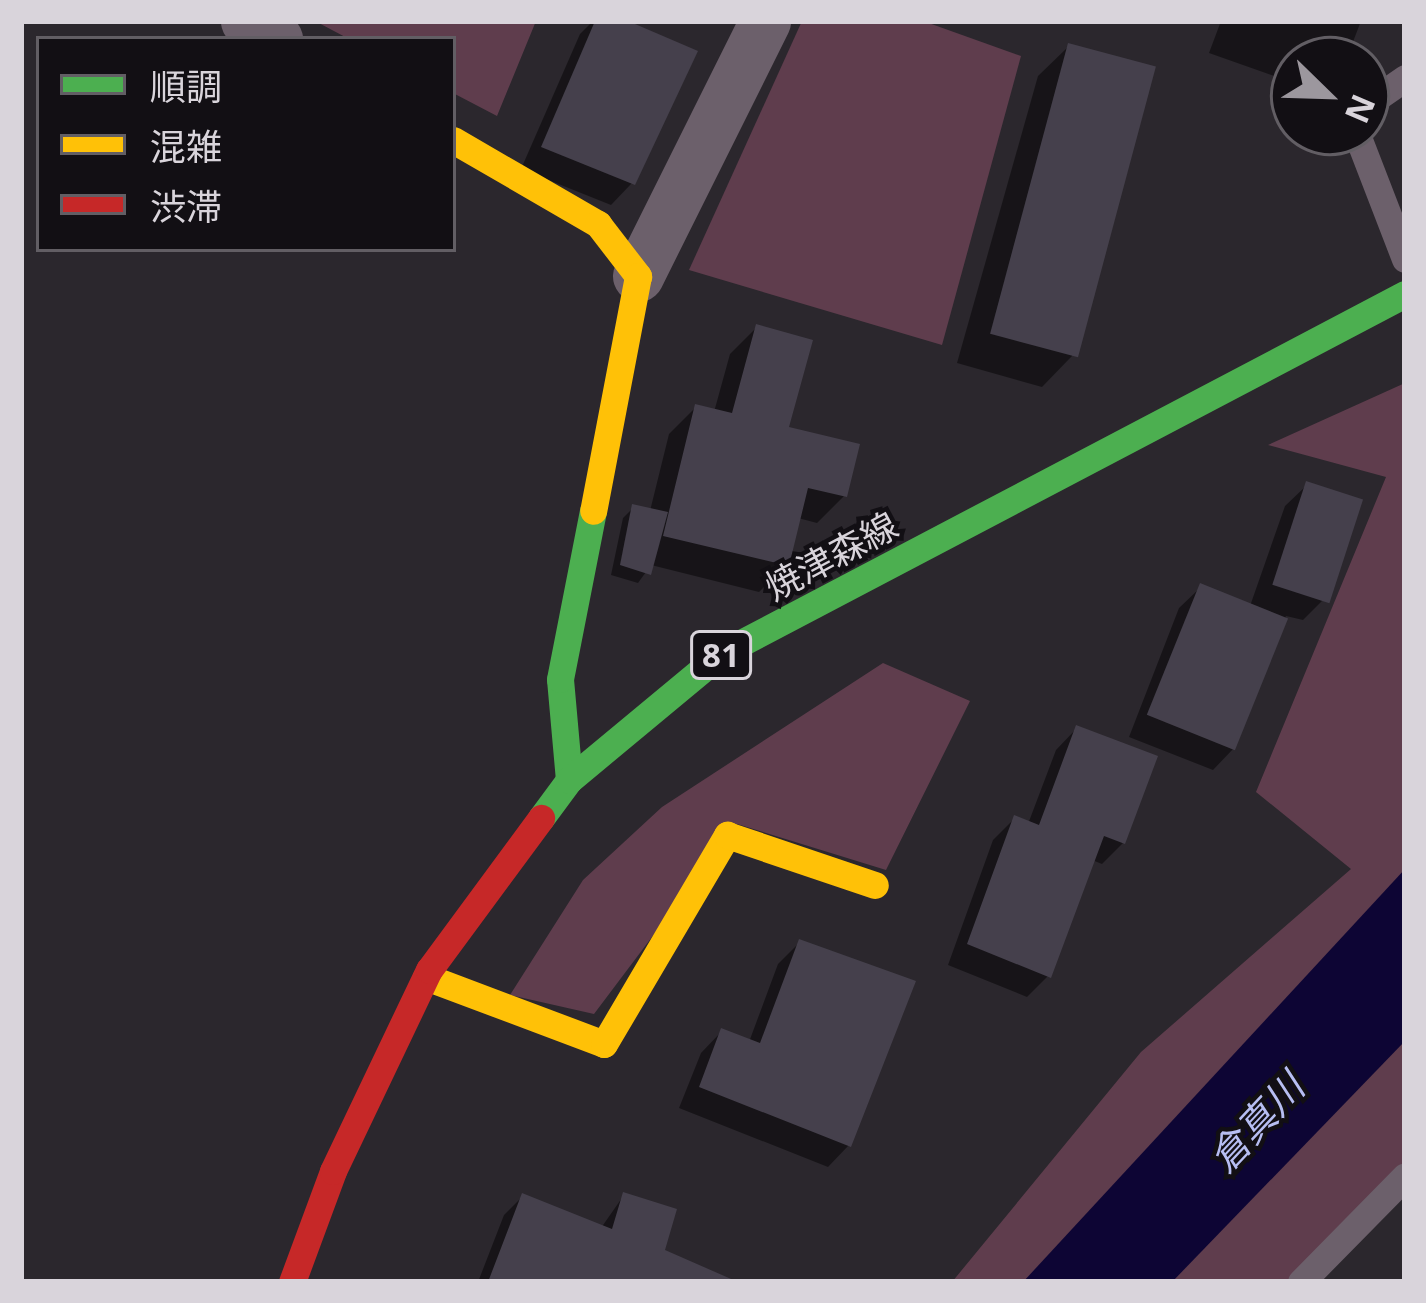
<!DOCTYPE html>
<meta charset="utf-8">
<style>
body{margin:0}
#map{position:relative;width:1426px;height:1303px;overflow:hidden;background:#2b272d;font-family:"Noto Sans","Noto Sans JP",sans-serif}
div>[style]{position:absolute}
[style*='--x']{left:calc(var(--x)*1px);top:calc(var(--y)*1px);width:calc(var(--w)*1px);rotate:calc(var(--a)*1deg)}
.green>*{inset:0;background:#5f3d4d}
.water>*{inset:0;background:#0d0534}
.shadow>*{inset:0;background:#0007}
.building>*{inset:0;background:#45404c;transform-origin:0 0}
.lane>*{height:27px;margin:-13.5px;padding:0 13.5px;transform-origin:13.5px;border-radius:13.5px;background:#6c606b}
.street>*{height:51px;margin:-25.5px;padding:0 25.5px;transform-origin:25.5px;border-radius:25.5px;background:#6c606b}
.fast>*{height:27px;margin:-13.5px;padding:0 13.5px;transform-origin:13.5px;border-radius:13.5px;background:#4caf50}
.slow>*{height:27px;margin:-13.5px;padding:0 13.5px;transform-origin:13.5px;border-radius:13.5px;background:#ffc107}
.jam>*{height:27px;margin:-13.5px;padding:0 13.5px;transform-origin:13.5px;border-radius:13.5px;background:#c62828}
span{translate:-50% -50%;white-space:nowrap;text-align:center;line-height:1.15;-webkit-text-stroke:9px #120f14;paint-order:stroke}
.shield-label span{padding:3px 9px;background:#120f14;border:3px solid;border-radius:9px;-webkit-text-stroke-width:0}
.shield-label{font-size:33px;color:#d9d4db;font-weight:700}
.street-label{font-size:36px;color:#d9d4db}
.water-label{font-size:39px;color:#b7bef2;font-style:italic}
.frame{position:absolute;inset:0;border:24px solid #d9d4db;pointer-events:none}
.legend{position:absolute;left:36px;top:36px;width:420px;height:216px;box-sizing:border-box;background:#120f14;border:3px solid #625e64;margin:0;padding:15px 21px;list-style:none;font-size:36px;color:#d9d4db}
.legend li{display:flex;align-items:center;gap:24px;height:60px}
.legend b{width:60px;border:3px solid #625e64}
.north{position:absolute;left:1270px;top:36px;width:120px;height:120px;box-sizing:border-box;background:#120f14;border:3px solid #625e64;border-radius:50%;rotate:113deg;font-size:33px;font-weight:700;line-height:48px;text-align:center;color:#d9d4db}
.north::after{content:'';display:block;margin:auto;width:42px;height:54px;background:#9c979e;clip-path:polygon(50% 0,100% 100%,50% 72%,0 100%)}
</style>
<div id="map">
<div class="green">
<div style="clip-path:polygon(315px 21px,536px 21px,497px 116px,453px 93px,453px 39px,349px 39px)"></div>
<div style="clip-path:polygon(802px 21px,923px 21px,1021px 56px,942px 345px,689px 270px)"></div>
<div style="clip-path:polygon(1405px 383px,1405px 1167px,1301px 1282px,952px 1282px,1141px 1052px,1351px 869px,1256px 792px,1386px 477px,1268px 445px)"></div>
<div style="clip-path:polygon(883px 663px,970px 701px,886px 870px,737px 824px,594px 1014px,510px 995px,583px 880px,662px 807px)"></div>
</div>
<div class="water">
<div style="clip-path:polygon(1405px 869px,1405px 1041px,1172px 1282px,1023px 1282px)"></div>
</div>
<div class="shadow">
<div style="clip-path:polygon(593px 21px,620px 21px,632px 183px,611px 205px,521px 169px,580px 34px)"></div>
<div style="clip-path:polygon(1221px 21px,1361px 21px,1346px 60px,1294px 60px,1294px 83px,1209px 53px)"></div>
<div style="clip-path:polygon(1069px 46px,1072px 356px,1042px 387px,957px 363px,1038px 76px)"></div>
<div style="clip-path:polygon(757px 327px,786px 429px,844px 496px,817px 523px,798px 518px,786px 565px,759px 592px,651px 565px,638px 583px,611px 575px,623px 518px,633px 508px,650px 511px,669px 434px,696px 407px,714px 412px,730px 354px)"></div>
<div style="clip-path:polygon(1307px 485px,1324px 599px,1303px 620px,1286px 616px,1234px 748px,1213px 770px,1129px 737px,1179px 608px,1201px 587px,1250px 606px,1285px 506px)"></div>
<div style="clip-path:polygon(1077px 728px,1123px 843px,1102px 864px,1092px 860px,1048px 976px,1027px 997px,948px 965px,993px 840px,1015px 818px,1028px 824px,1056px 750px)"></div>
<div style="clip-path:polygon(800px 942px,849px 1145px,828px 1167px,679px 1108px,701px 1053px,722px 1031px,749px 1042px,778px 964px)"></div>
<div style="clip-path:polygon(624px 1195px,644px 1282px,478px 1282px,504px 1215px,523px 1196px,601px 1228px)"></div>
</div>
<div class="building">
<div style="clip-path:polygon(595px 21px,628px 21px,698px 51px,635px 185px,541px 147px)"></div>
<div style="left:1068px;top:43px;width:91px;height:301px;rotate:15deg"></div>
<div style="clip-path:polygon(756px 324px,813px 340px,789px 427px,860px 444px,847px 497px,808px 488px,789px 566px,663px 536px,695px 404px,732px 413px)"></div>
<div style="left:1306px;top:481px;width:60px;height:109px;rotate:18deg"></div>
<div style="clip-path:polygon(632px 504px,668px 512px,651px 575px,620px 565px)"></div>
<div style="left:1200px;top:583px;width:95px;height:142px;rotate:22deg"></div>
<div style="clip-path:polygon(1076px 725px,1158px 756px,1125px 844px,1104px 836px,1051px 978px,967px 944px,1014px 815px,1039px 825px)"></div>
<div style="clip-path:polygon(799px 939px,916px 981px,851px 1147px,699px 1087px,721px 1028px,760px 1043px)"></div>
<div style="clip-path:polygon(623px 1192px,677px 1209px,665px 1250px,738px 1282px,488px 1282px,522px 1193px,612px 1229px)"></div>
</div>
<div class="lane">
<div style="--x:1366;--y:105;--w:47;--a:-34.7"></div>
<div style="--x:1356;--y:132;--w:136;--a:68.9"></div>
<div style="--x:1301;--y:1282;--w:148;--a:-45.5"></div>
</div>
<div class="street">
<div style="--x:246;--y:21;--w:36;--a:30"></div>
<div style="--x:638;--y:276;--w:285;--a:-63.5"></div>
</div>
<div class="fast">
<div style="--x:569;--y:780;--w:101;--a:-95.1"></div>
<div style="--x:560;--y:679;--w:171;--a:-78.9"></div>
<div style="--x:541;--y:818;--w:47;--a:-53.6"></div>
<div style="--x:569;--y:780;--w:199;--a:-39.7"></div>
<div style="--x:722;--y:653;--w:772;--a:-27.73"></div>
</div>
<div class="slow">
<div style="--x:453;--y:140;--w:168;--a:30.1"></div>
<div style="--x:598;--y:224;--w:66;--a:52.4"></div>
<div style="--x:638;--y:276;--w:239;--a:100.8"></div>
<div style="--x:426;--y:977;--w:190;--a:20.6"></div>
<div style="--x:604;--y:1044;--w:243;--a:-59.5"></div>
<div style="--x:727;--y:835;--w:156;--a:18.7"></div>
</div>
<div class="jam">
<div style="--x:292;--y:1282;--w:118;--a:-69.7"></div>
<div style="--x:333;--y:1171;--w:223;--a:-64.5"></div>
<div style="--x:429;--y:970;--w:189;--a:-53.6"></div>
</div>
<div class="shield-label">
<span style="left:721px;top:655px">81</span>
</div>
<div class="street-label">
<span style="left:831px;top:556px;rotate:-28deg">焼津森線</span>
</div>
<div class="water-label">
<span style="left:1256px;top:1122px;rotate:-47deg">倉真川</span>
</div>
<div class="frame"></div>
<ul class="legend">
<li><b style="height:15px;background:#4caf50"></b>順調</li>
<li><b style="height:15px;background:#ffc107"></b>混雑</li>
<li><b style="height:15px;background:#c62828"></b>渋滞</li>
</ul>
<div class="north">N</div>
</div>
